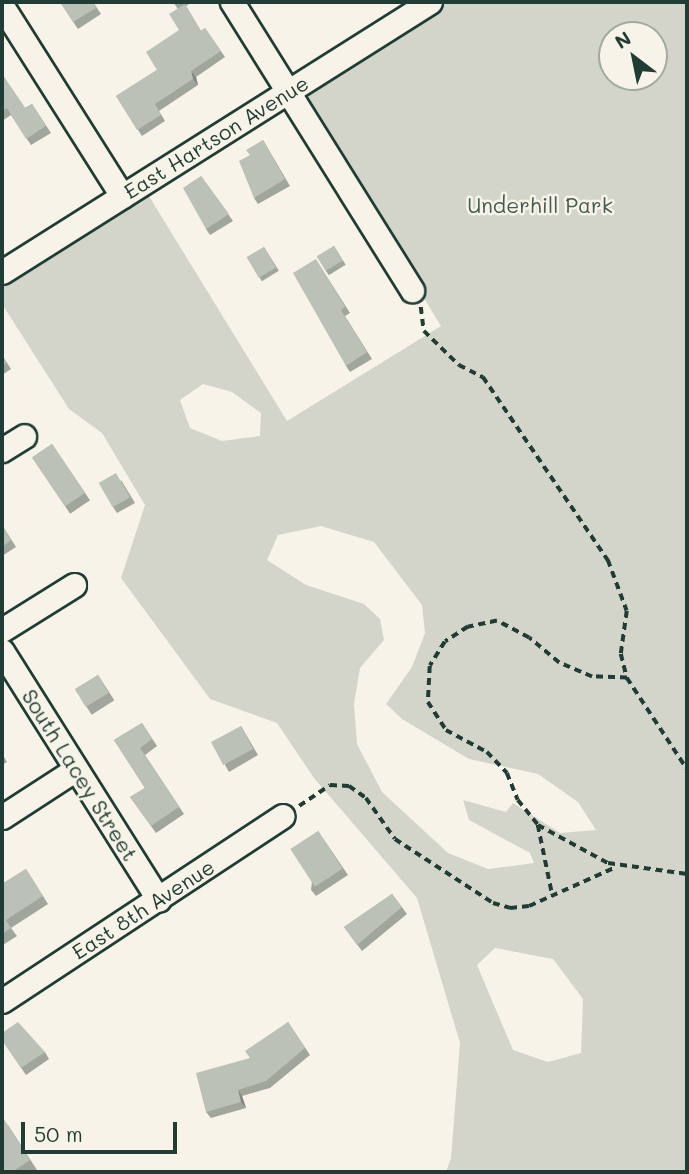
<!DOCTYPE html>
<style>
body{margin:0}
#map{position:relative;width:689px;height:1174px;overflow:hidden;background:#f7f3e8;font-family:Mali,sans-serif}
div>[style]{position:absolute}
[style*='--x']{left:calc(var(--x)*1px);top:calc(var(--y)*1px);width:calc(var(--w)*1px);rotate:calc(var(--a)*1deg)}
.green>*{inset:0;background:#d3d5ca}
.path>*{height:3.5px;margin-top:-1.75px;transform-origin:0;background:repeating-linear-gradient(90deg,#1f3d34 0 7px,transparent 0 12px)}
.roads{filter:drop-shadow(2px 0 #1f3d34) drop-shadow(-2px 0 #1f3d34) drop-shadow(0 2px #1f3d34) drop-shadow(0 -2px #1f3d34)}
.minor>*{height:23px;margin:-11.5px;padding:0 11.5px;transform-origin:11.5px;border-radius:11.5px;background:#f7f3e8}
.wall>*{inset:0;background:#a1a69d;transform-origin:0 0}
.shaded-wall>*{inset:0;background:#83877f}
.building>*{inset:0;background:#bbc1b6;transform-origin:0 0}
span{translate:-50% -50%;white-space:nowrap;text-align:center;line-height:1.15;-webkit-text-stroke:5px #f7f3e8;paint-order:stroke}
.street-label{font-size:21px;color:#1f3d34}
.park-label{font-size:21px;color:#435b52}
.frame{position:absolute;inset:0;border:4px solid #1f3d34;pointer-events:none}
.north{position:absolute;left:598px;top:21px;width:70px;height:70px;box-sizing:border-box;background:#f7f3e8;border:2px solid #a1aaa0;border-radius:50%;rotate:328deg;font-size:19px;font-weight:700;line-height:28px;text-align:center;color:#1f3d34}
.north::after{content:'';display:block;margin:auto;width:24px;height:32px;background:#1f3d34;clip-path:polygon(50% 0,100% 100%,50% 72%,0 100%)}
.scale{position:absolute;left:21px;top:1122px;width:156px;height:32px;box-sizing:border-box;border:4px solid #1f3d34;border-top:0;padding-left:9px;font-size:21px;line-height:24px;white-space:nowrap;color:#1f3d34;-webkit-text-stroke:5px #f7f3e8;paint-order:stroke}
</style>
<div id="map">
<div class="green">
<div style="clip-path:polygon(evenodd,446px 2px,687px 2px,687px 1172px,446px 1172px,451px 1158px,460px 1043px,417px 898px,314px 778px,277px 723px,210px 699px,121px 578px,145px 505px,102px 433px,69px 409px,2px 304px,2px 284px,147px 193px,287px 421px,441px 326px,298px 93px,446px 2px,612px 35px,654px 35px,654px 77px,612px 77px,612px 35px,446px 2px,203px 384px,232px 392px,261px 413px,260px 436px,222px 441px,190px 428px,180px 400px,203px 384px,446px 2px,321px 526px,374px 542px,422px 605px,425px 633px,412px 667px,386px 704px,402px 719px,469px 759px,538px 774px,578px 802px,596px 830px,560px 833px,513px 803px,506px 812px,463px 800px,469px 820px,530px 853px,534px 863px,488px 869px,448px 853px,382px 792px,357px 744px,354px 704px,360px 668px,384px 640px,380px 619px,364px 604px,306px 585px,267px 560px,278px 535px,321px 526px,446px 2px,495px 948px,553px 959px,583px 999px,581px 1053px,548px 1062px,513px 1050px,477px 965px,495px 948px)"></div>
</div>
<div class="path">
<div style="--x:421;--y:307;--w:24;--a:83"></div>
<div style="--x:424;--y:331;--w:49;--a:44.2"></div>
<div style="--x:459;--y:365;--w:27;--a:27"></div>
<div style="--x:483;--y:377;--w:222;--a:55.7"></div>
<div style="--x:608;--y:560;--w:54;--a:69.6"></div>
<div style="--x:627;--y:611;--w:43;--a:97.9"></div>
<div style="--x:621;--y:654;--w:25;--a:76"></div>
<div style="--x:627;--y:678;--w:109;--a:56.6"></div>
<div style="--x:627;--y:678;--w:35;--a:-178"></div>
<div style="--x:592;--y:677;--w:36;--a:-157"></div>
<div style="--x:559;--y:663;--w:39;--a:-140"></div>
<div style="--x:529;--y:638;--w:36;--a:-152"></div>
<div style="--x:497;--y:621;--w:30;--a:168"></div>
<div style="--x:468;--y:627;--w:27;--a:147"></div>
<div style="--x:445;--y:642;--w:28;--a:122"></div>
<div style="--x:430;--y:666;--w:36;--a:93"></div>
<div style="--x:428;--y:702;--w:33;--a:57"></div>
<div style="--x:446;--y:730;--w:47;--a:28.2"></div>
<div style="--x:487;--y:752;--w:29;--a:46"></div>
<div style="--x:507;--y:773;--w:29;--a:68"></div>
<div style="--x:518;--y:800;--w:32;--a:51"></div>
<div style="--x:538;--y:825;--w:80;--a:28.5"></div>
<div style="--x:608;--y:863;--w:80;--a:7.9"></div>
<div style="--x:299;--y:806;--w:37;--a:-34"></div>
<div style="--x:330;--y:785;--w:19;--a:3"></div>
<div style="--x:349;--y:786;--w:21;--a:35"></div>
<div style="--x:366;--y:798;--w:50;--a:54.7"></div>
<div style="--x:395;--y:839;--w:117;--a:33.1"></div>
<div style="--x:493;--y:903;--w:18;--a:16"></div>
<div style="--x:510;--y:908;--w:19;--a:-6"></div>
<div style="--x:529;--y:906;--w:95;--a:-24.1"></div>
<div style="--x:538;--y:825;--w:69;--a:78.4"></div>
</div>
<div class="roads">
<div class="minor">
<div style="--x:232;--y:2;--w:340;--a:58"></div>
<div style="--x:2;--y:6;--w:225;--a:57.7"></div>
<div style="--x:2;--y:272;--w:506;--a:-32.25"></div>
<div style="--x:2;--y:450;--w:26;--a:-32"></div>
<div style="--x:2;--y:630;--w:85;--a:-32"></div>
<div style="--x:2;--y:651;--w:294;--a:57.8"></div>
<div style="--x:2;--y:817;--w:88;--a:-33"></div>
<div style="--x:2;--y:1001;--w:336;--a:-33.4"></div>
</div>
</div>
<div class="wall">
<div style="clip-path:polygon(60px 2px,93px 2px,101px 14px,78px 29px)"></div>
<div style="clip-path:polygon(173px 2px,192px 2px,186px 6px,201px 31px,205px 28px,225px 57px,196px 77px,198px 85px,159px 111px,165px 121px,142px 136px,116px 96px,157px 70px,179px 30px,178px 9px)"></div>
<div style="clip-path:polygon(2px 74px,25px 108px,32px 104px,51px 133px,31px 145px,11px 115px,2px 121px)"></div>
<div style="clip-path:polygon(263px 140px,290px 186px,258px 204px,254px 198px,250px 155px)"></div>
<div style="clip-path:polygon(201px 176px,233px 221px,210px 235px,206px 229px)"></div>
<div style="left:334px;top:246px;width:22px;height:20px;rotate:58deg"></div>
<div style="left:264px;top:247px;width:28px;height:20px;rotate:58deg"></div>
<div style="clip-path:polygon(320px 266px,350px 313px,345px 316px,372px 359px,350px 372px,346px 366px)"></div>
<div style="clip-path:polygon(2px 355px,11px 369px,2px 375px)"></div>
<div style="left:52px;top:444px;width:68px;height:24px;rotate:56deg"></div>
<div style="clip-path:polygon(121px 480px,135px 503px,117px 513px,113px 507px)"></div>
<div style="clip-path:polygon(2px 525px,16px 547px,2px 556px)"></div>
<div style="left:98px;top:675px;width:30px;height:27px;rotate:57deg"></div>
<div style="clip-path:polygon(142px 723px,157px 746px,145px 755px,184px 814px,156px 833px,130px 797px,145px 788px,114px 740px)"></div>
<div style="clip-path:polygon(241px 726px,258px 755px,229px 772px,225px 765px)"></div>
<div style="clip-path:polygon(2px 754px,7px 762px,2px 765px)"></div>
<div style="clip-path:polygon(318px 831px,348px 875px,316px 896px,311px 890px)"></div>
<div style="clip-path:polygon(26px 869px,48px 904px,11px 928px,17px 936px,3px 945px,2px 943px,2px 884px)"></div>
<div style="clip-path:polygon(392px 894px,407px 914px,362px 951px,344px 927px)"></div>
<div style="clip-path:polygon(288px 1022px,310px 1055px,270px 1088px,242px 1096px,246px 1108px,211px 1118px,206px 1112px,250px 1058px)"></div>
<div style="clip-path:polygon(2px 1040px,45px 1052px,49px 1059px,26px 1075px)"></div>
<div style="clip-path:polygon(8px 1125px,37px 1170px,33px 1172px,2px 1172px)"></div>
</div>
<div class="shaded-wall">
<div style="clip-path:polygon(191px 71px,196px 77px,198px 85px,193px 79px)"></div>
<div style="clip-path:polygon(238px 1090px,242px 1096px,246px 1108px,241px 1102px)"></div>
</div>
<div class="building">
<div style="clip-path:polygon(60px 2px,93px 2px,96px 8px,73px 22px)"></div>
<div style="clip-path:polygon(185px 4px,201px 31px,205px 28px,221px 51px,191px 71px,193px 79px,155px 104px,161px 115px,137px 130px,116px 96px,157px 70px,146px 52px,179px 30px,169px 14px)"></div>
<div style="clip-path:polygon(2px 74px,25px 108px,32px 104px,46px 126px,26px 139px,7px 108px,2px 111px)"></div>
<div style="clip-path:polygon(263px 140px,285px 179px,254px 198px,239px 161px,250px 155px,246px 150px)"></div>
<div style="clip-path:polygon(201px 176px,229px 214px,206px 229px,183px 188px)"></div>
<div style="left:334px;top:246px;width:17px;height:20px;rotate:59deg"></div>
<div style="left:264px;top:247px;width:24px;height:20px;rotate:60deg"></div>
<div style="clip-path:polygon(316px 259px,345px 307px,341px 310px,367px 352px,346px 366px,293px 273px)"></div>
<div style="clip-path:polygon(2px 356px,6px 363px,2px 366px)"></div>
<div style="left:52px;top:444px;width:59px;height:24px;rotate:56deg"></div>
<div style="left:116px;top:473px;width:28px;height:20px;rotate:60deg"></div>
<div style="clip-path:polygon(2px 526px,11px 540px,2px 547px)"></div>
<div style="left:98px;top:675px;width:21px;height:27px;rotate:59deg"></div>
<div style="clip-path:polygon(142px 723px,152px 739px,140px 748px,179px 807px,151px 826px,130px 797px,145px 788px,114px 740px)"></div>
<div style="left:241px;top:726px;width:26px;height:34px;rotate:62deg"></div>
<div style="left:318px;top:831px;width:45px;height:33px;rotate:57deg"></div>
<div style="clip-path:polygon(26px 869px,43px 896px,6px 920px,11px 928px,2px 934px,2px 884px)"></div>
<div style="clip-path:polygon(392px 894px,402px 907px,357px 945px,344px 927px)"></div>
<div style="clip-path:polygon(18px 1022px,45px 1052px,21px 1068px,2px 1040px,2px 1033px)"></div>
<div style="clip-path:polygon(288px 1022px,305px 1048px,266px 1081px,238px 1090px,241px 1102px,206px 1112px,196px 1073px,250px 1058px,245px 1051px)"></div>
<div style="clip-path:polygon(2px 1116px,30px 1160px,12px 1172px,2px 1172px)"></div>
</div>
<div class="street-label">
<span style="left:216px;top:137px;rotate:-32deg">East Hartson Avenue</span>
<span style="left:80px;top:775px;rotate:58deg">South Lacey Street</span>
<span style="left:143px;top:909px;rotate:-33deg">East 8th Avenue</span>
</div>
<div class="park-label">
<span style="left:540px;top:205px">Underhill Park</span>
</div>
<div class="frame"></div>
<div class="north">N</div>
<div class="scale">50 m</div>
</div>
